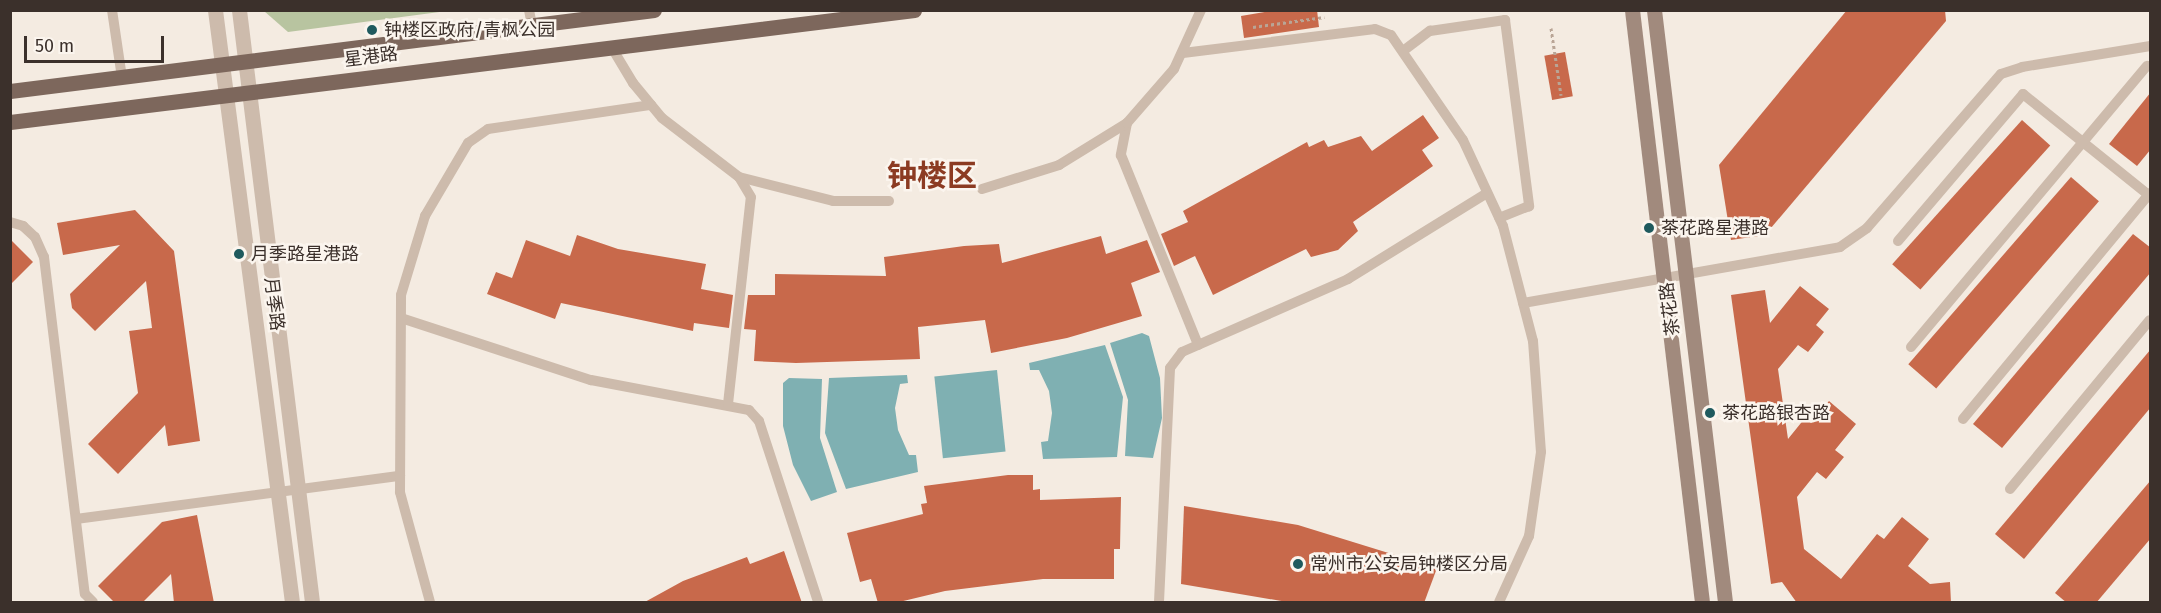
<!DOCTYPE html>
<meta charset="utf-8">
<style>
body{margin:0}
#map{position:relative;width:2161px;height:613px;overflow:hidden;background:#f4ebe1;font-family:"Fira Sans","Noto Sans SC",sans-serif}
div>[style]{position:absolute}
[style*='--x']{left:calc(var(--x)*1px);top:calc(var(--y)*1px);width:calc(var(--w)*1px);rotate:calc(var(--a)*1deg)}
.green>*{inset:0;background:#b8c4a0}
.water>*{inset:0;background:#7fb0b2;transform-origin:0 0}
.building>*{inset:0;background:#c8694b;transform-origin:0 0}
.path>*{height:3px;margin-top:-1.5px;transform-origin:0;background:repeating-linear-gradient(90deg,#b9a596 0 3px,transparent 0 6px)}
.service>*{height:10px;margin:-5px;padding:0 5px;transform-origin:5px;border-radius:5px;background:#cdbbac}
.tertiary>*{height:15px;margin:-7.5px;padding:0 7.5px;transform-origin:7.5px;border-radius:7.5px;background:#cdbbac}
.secondary>*{height:15px;margin:-7.5px;padding:0 7.5px;transform-origin:7.5px;border-radius:7.5px;background:#a18a7d}
.primary>*{height:15px;margin:-7.5px;padding:0 7.5px;transform-origin:7.5px;border-radius:7.5px;background:#7d675c}
.dots>*{width:16px;height:16px;translate:-50% -50%;box-sizing:border-box;border:3px solid #fbf5ee;border-radius:50%}
span{translate:-50% -50%;white-space:nowrap;text-align:center;line-height:1.15;-webkit-text-stroke:5px #fbf5ee;paint-order:stroke}
.poi-label{font-size:18px;color:#3b302b}
.left{translate:0 -50%;text-align:left}
.street-label{font-size:18px;color:#3b302b}
.town-label{font-size:30px;color:#8c3b22;font-weight:700}
.frame{position:absolute;inset:0;border:12px solid #3b302b;pointer-events:none}
.scale{position:absolute;left:24px;top:36px;width:140px;height:27px;box-sizing:border-box;border:3px solid #3b302b;border-top:0;padding-left:8px;font-size:18px;line-height:21px;white-space:nowrap;color:#3b302b;-webkit-text-stroke:4px #fbf5ee;paint-order:stroke}
</style>
<div id="map">
<div class="green">
<div style="clip-path:polygon(264px 11px,447px 11px,288px 32px)"></div>
</div>
<div class="water">
<div style="clip-path:polygon(1142px 333px,1149px 336px,1160px 378px,1162px 418px,1153px 458px,1125px 456px,1128px 400px,1110px 343px)"></div>
<div style="clip-path:polygon(1105px 345px,1123px 397px,1117px 457px,1043px 459px,1041px 442px,1048px 441px,1052px 413px,1049px 391px,1039px 370px,1030px 370px,1029px 363px)"></div>
<div style="left:997px;top:370px;width:82px;height:63px;rotate:84deg"></div>
<div style="clip-path:polygon(907px 375px,908px 383px,900px 384px,895px 408px,898px 430px,909px 455px,916px 455px,918px 472px,846px 489px,825px 433px,829px 378px)"></div>
<div style="clip-path:polygon(789px 378px,822px 379px,820px 438px,837px 492px,811px 501px,793px 465px,783px 426px,783px 383px)"></div>
</div>
<div class="building">
<div style="clip-path:polygon(1276px 10px,1317px 10px,1319px 27px,1244px 38px,1241px 16px)"></div>
<div style="clip-path:polygon(1847px 10px,1945px 10px,1946px 21px,1765px 235px,1731px 240px,1719px 165px)"></div>
<div style="left:1565px;top:52px;width:45px;height:21px;rotate:80deg"></div>
<div style="clip-path:polygon(2151px 92px,2151px 149px,2137px 166px,2109px 144px)"></div>
<div style="clip-path:polygon(1423px 115px,1439px 138px,1422px 150px,1433px 166px,1353px 222px,1358px 231px,1338px 250px,1311px 257px,1306px 249px,1213px 295px,1195px 256px,1174px 266px,1161px 234px,1188px 222px,1183px 211px,1307px 142px,1309px 147px,1324px 140px,1328px 147px,1361px 136px,1372px 151px)"></div>
<div style="left:2022px;top:120px;width:38px;height:194px;rotate:42deg"></div>
<div style="left:2071px;top:177px;width:37px;height:248px;rotate:41deg"></div>
<div style="clip-path:polygon(135px 210px,174px 251px,200px 441px,168px 446px,165px 425px,118px 474px,88px 444px,138px 393px,129px 331px,152px 328px,146px 281px,95px 331px,72px 308px,70px 294px,120px 245px,63px 255px,57px 223px)"></div>
<div style="clip-path:polygon(2133px 234px,2151px 248px,2151px 272px,2002px 448px,1973px 424px)"></div>
<div style="clip-path:polygon(577px 235px,618px 249px,706px 264px,701px 289px,733px 295px,729px 328px,694px 323px,693px 331px,561px 303px,555px 319px,487px 294px,496px 272px,512px 278px,526px 240px,570px 256px)"></div>
<div style="clip-path:polygon(1101px 236px,1106px 254px,1147px 240px,1160px 272px,1131px 283px,1142px 316px,1067px 338px,991px 353px,985px 320px,918px 327px,920px 359px,796px 363px,754px 361px,756px 330px,744px 329px,748px 295px,775px 295px,775px 274px,886px 276px,884px 257px,964px 246px,999px 244px,1002px 263px)"></div>
<div style="clip-path:polygon(10px 239px,33px 262px,10px 285px)"></div>
<div style="clip-path:polygon(1800px 286px,1829px 309px,1816px 325px,1824px 332px,1808px 352px,1798px 345px,1778px 369px,1788px 439px,1805px 418px,1811px 423px,1829px 401px,1856px 424px,1835px 450px,1844px 457px,1826px 479px,1817px 472px,1797px 497px,1804px 549px,1841px 579px,1877px 534px,1884px 539px,1902px 517px,1929px 539px,1908px 566px,1930px 584px,1950px 582px,1951px 603px,1797px 603px,1782px 582px,1771px 584px,1731px 295px,1765px 290px,1770px 323px)"></div>
<div style="clip-path:polygon(2151px 349px,2151px 407px,2024px 559px,1995px 534px)"></div>
<div style="clip-path:polygon(1008px 475px,1033px 475px,1033px 490px,1040px 489px,1040px 500px,1121px 497px,1120px 549px,1114px 549px,1114px 579px,1043px 579px,945px 591px,895px 603px,878px 603px,871px 579px,860px 582px,847px 533px,923px 514px,921px 504px,927px 503px,924px 486px)"></div>
<div style="clip-path:polygon(2151px 480px,2151px 538px,2096px 603px,2067px 603px,2055px 593px)"></div>
<div style="clip-path:polygon(1184px 506px,1298px 525px,1437px 568px,1424px 603px,1293px 603px,1181px 584px)"></div>
<div style="clip-path:polygon(197px 515px,214px 603px,174px 603px,171px 574px,142px 603px,115px 603px,98px 586px,162px 522px)"></div>
<div style="clip-path:polygon(784px 551px,802px 603px,643px 603px,683px 581px,747px 557px,750px 564px)"></div>
</div>
<div class="path">
<div style="--x:1253;--y:27;--w:72;--a:-8"></div>
<div style="--x:1551;--y:28;--w:68;--a:81.5"></div>
</div>
<div class="service">
<div style="--x:112;--y:10;--w:69;--a:81.6"></div>
<div style="--x:529;--y:10;--w:16;--a:79"></div>
<div style="--x:612;--y:48;--w:41;--a:59"></div>
<div style="--x:633;--y:83;--w:45;--a:50.4"></div>
<div style="--x:662;--y:118;--w:97;--a:37.5"></div>
<div style="--x:739;--y:177;--w:97;--a:14.3"></div>
<div style="--x:833;--y:201;--w:56;--a:0"></div>
<div style="--x:1403;--y:51;--w:34;--a:-37"></div>
<div style="--x:1430;--y:31;--w:76;--a:-8.3"></div>
<div style="--x:1505;--y:20;--w:188;--a:82.6"></div>
<div style="--x:1529;--y:206;--w:32;--a:158"></div>
<div style="--x:1183;--y:53;--w:193;--a:-7.1"></div>
<div style="--x:1375;--y:29;--w:17;--a:21"></div>
<div style="--x:1391;--y:35;--w:127;--a:55.6"></div>
<div style="--x:1463;--y:140;--w:95;--a:65.1"></div>
<div style="--x:1503;--y:226;--w:119;--a:75.4"></div>
<div style="--x:1533;--y:341;--w:111;--a:85.9"></div>
<div style="--x:1541;--y:452;--w:85;--a:98.1"></div>
<div style="--x:1529;--y:536;--w:72;--a:114.4"></div>
<div style="--x:1127;--y:123;--w:33;--a:101"></div>
<div style="--x:1121;--y:155;--w:205;--a:67.9"></div>
<div style="--x:982;--y:189;--w:81;--a:-17.3"></div>
<div style="--x:1059;--y:165;--w:80;--a:-31.7"></div>
<div style="--x:1127;--y:123;--w:72;--a:-49"></div>
<div style="--x:1174;--y:69;--w:65;--a:-65.4"></div>
<div style="--x:10;--y:222;--w:14;--a:17"></div>
<div style="--x:23;--y:226;--w:16;--a:43"></div>
<div style="--x:35;--y:237;--w:22;--a:66"></div>
<div style="--x:44;--y:257;--w:339;--a:83.1"></div>
<div style="--x:85;--y:594;--w:11;--a:45"></div>
<div style="--x:1898;--y:241;--w:193;--a:-49.6"></div>
<div style="--x:2023;--y:94;--w:163;--a:38.8"></div>
<div style="--x:1523;--y:303;--w:322;--a:-10"></div>
<div style="--x:1840;--y:247;--w:33;--a:-35"></div>
<div style="--x:1867;--y:228;--w:204;--a:-49"></div>
<div style="--x:2001;--y:74;--w:22;--a:-18"></div>
<div style="--x:2022;--y:67;--w:130;--a:-9.3"></div>
<div style="--x:401;--y:318;--w:200;--a:18.1"></div>
<div style="--x:591;--y:380;--w:161;--a:10.8"></div>
<div style="--x:749;--y:410;--w:15;--a:48"></div>
<div style="--x:759;--y:421;--w:190;--a:71.9"></div>
<div style="--x:1911;--y:347;--w:367;--a:-50"></div>
<div style="--x:728;--y:404;--w:208;--a:-83.7"></div>
<div style="--x:751;--y:197;--w:23;--a:-121"></div>
<div style="--x:1963;--y:419;--w:293;--a:-50.4"></div>
<div style="--x:2010;--y:489;--w:219;--a:-50.4"></div>
<div style="--x:76;--y:519;--w:327;--a:-7.6"></div>
<div style="--x:430;--y:602;--w:114;--a:-105.3"></div>
<div style="--x:400;--y:492;--w:197;--a:-89.7"></div>
<div style="--x:401;--y:295;--w:83;--a:-73.1"></div>
<div style="--x:425;--y:216;--w:85;--a:-59.5"></div>
<div style="--x:468;--y:143;--w:24;--a:-35"></div>
<div style="--x:488;--y:129;--w:165;--a:-8.4"></div>
<div style="--x:1159;--y:602;--w:234;--a:-87.3"></div>
<div style="--x:1170;--y:368;--w:20;--a:-53"></div>
<div style="--x:1182;--y:352;--w:181;--a:-23.7"></div>
<div style="--x:1348;--y:279;--w:163;--a:-31.7"></div>
</div>
<div class="tertiary">
<div style="--x:215;--y:10;--w:597;--a:82.59"></div>
<div style="--x:239;--y:10;--w:596;--a:82.97"></div>
</div>
<div class="secondary">
<div style="--x:1632;--y:10;--w:596;--a:83.26"></div>
<div style="--x:1654;--y:10;--w:596;--a:83.16"></div>
</div>
<div class="primary">
<div style="--x:10;--y:91;--w:649;--a:-7.17"></div>
<div style="--x:10;--y:122;--w:911;--a:-7.06"></div>
</div>
<div class="dots">
<div style="left:372px;top:30px;background:#1f5a5e"></div>
<div style="left:1649px;top:228px;background:#1f5a5e"></div>
<div style="left:239px;top:254px;background:#1f5a5e"></div>
<div style="left:1710px;top:413px;background:#1f5a5e"></div>
<div style="left:1298px;top:564px;background:#1f5a5e"></div>
</div>
<div class="poi-label">
<span class="left" style="left:384px;top:30px">钟楼区政府/青枫公园</span>
<span class="left" style="left:1661px;top:228px">茶花路星港路</span>
<span class="left" style="left:251px;top:254px">月季路星港路</span>
<span class="left" style="left:1722px;top:413px">茶花路银杏路</span>
<span class="left" style="left:1310px;top:564px">常州市公安局钟楼区分局</span>
</div>
<div class="street-label">
<span style="left:371px;top:57px;rotate:-7deg">星港路</span>
<span style="left:274px;top:304px;rotate:83deg">月季路</span>
<span style="left:1670px;top:309px;rotate:-97deg">茶花路</span>
</div>
<div class="town-label">
<span style="left:932px;top:176px">钟楼区</span>
</div>
<div class="frame"></div>
<div class="scale">50 m</div>
</div>
